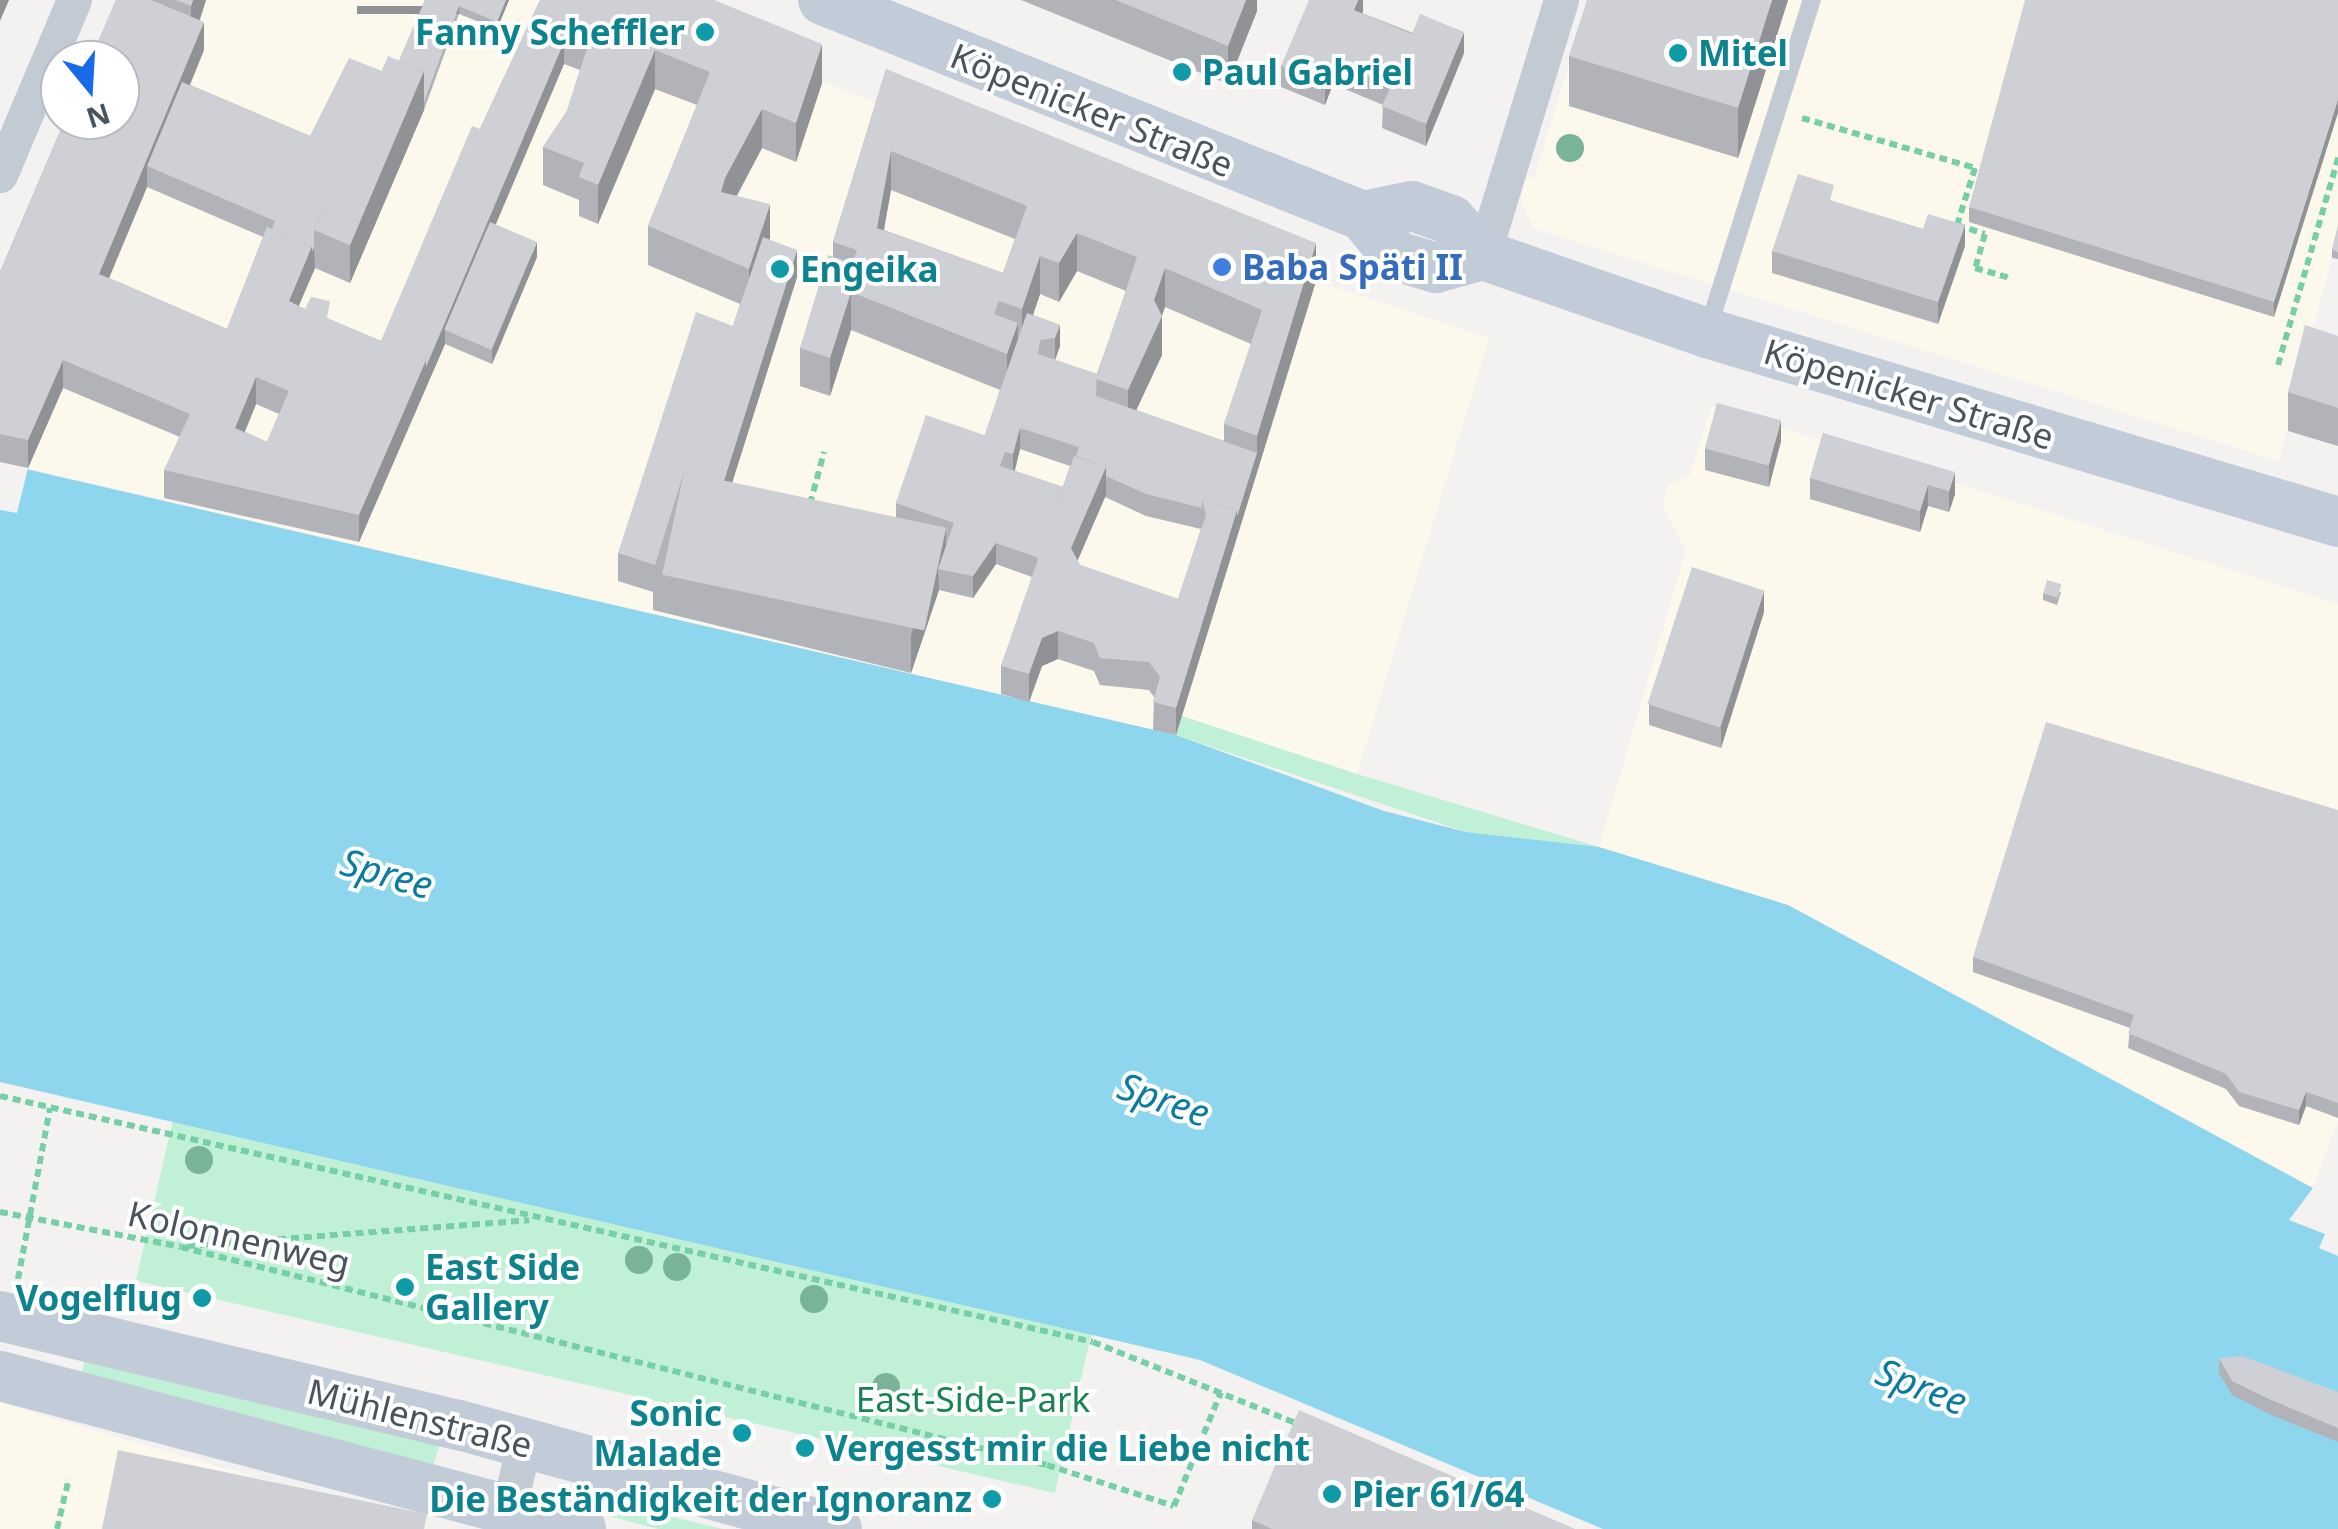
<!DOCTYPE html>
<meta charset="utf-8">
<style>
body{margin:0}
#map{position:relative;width:2338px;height:1529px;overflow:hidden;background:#f4f1f1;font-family:"Noto Sans",sans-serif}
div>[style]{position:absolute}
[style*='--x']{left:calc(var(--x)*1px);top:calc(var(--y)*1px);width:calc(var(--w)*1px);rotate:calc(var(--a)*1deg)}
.commercial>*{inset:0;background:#fdf8ec}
.green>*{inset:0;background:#c0f0d5;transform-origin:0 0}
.water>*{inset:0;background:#8dd6ee}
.pier>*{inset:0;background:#f4f1f1}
.path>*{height:6px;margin-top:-3px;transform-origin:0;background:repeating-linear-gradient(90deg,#77cfa7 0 8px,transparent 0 13px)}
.lane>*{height:18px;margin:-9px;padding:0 9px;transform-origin:9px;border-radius:9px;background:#c2cbd3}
.street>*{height:35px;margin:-17.5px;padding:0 17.5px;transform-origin:17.5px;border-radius:17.5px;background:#c2cbd3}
.secondary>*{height:50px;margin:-25px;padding:0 25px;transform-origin:25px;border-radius:25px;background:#c2ccd8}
.trees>*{width:28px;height:28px;margin:-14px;border-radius:50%;background:#7ab498}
.wall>*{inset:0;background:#b1b3b8}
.shaded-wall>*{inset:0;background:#909296;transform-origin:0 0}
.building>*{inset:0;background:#ced0d6;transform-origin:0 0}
.dots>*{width:28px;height:28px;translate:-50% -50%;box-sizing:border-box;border:5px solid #fff;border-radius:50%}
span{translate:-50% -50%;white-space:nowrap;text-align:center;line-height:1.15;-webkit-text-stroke:8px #fff;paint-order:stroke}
.culture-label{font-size:35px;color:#0d838f;font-weight:700}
.right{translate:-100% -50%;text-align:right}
.left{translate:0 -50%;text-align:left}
.street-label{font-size:35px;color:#49545f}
.shop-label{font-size:35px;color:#366cbe;font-weight:700}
.park-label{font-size:35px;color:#168350}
.water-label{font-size:38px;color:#0b7ca0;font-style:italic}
.north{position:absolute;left:40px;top:40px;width:100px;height:100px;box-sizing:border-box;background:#fff;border:2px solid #b6bbbf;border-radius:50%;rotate:162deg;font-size:28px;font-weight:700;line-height:40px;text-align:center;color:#49545f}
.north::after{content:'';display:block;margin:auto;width:35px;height:45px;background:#176be8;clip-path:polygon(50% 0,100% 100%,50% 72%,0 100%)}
</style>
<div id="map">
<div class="commercial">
<div style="clip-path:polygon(128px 0,620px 0,1316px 281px,1489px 338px,1357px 774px,1183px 716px,1176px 735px,0 462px,120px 120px)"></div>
<div style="clip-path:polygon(1589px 0,2338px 0,2338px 234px,2279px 461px,1535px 229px,1521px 203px,1523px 178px,1534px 178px)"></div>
<div style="clip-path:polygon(1712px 406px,2338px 604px,2338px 1120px,2313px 1188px,1788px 905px,1599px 847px,1686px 550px,1663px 506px,1668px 486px,1690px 475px)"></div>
<div style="clip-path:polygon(0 1403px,310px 1493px,424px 1529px,0 1529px)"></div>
</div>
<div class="green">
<div style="clip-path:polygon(1182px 716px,1357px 774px,1599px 847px,1466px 832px,1176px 735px)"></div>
<div style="left:173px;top:1120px;width:943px;height:165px;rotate:13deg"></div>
<div style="clip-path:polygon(86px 1357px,440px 1443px,433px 1467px,81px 1375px)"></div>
<div style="clip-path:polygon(593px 1498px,723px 1529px,658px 1529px,590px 1511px)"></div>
</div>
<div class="water">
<div style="clip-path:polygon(0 463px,1176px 735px,1384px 811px,1466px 832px,1599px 847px,1788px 905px,2313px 1188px,2289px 1220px,2325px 1234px,2319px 1248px,2338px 1256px,2338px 1529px,1603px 1529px,1200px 1360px,0 1082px)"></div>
</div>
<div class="pier">
<div style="clip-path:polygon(0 462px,28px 468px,17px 513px,0 510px)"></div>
</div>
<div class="path">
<div style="--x:1802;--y:118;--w:180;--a:16.1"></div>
<div style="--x:1975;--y:168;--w:60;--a:107.5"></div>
<div style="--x:1957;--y:225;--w:29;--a:18"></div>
<div style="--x:1985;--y:234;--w:35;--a:106"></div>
<div style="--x:1975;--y:268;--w:36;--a:16"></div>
<div style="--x:2278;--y:365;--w:216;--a:-73.8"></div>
<div style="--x:810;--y:504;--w:54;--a:-74.9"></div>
<div style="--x:0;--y:1096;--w:1120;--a:12.68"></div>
<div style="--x:1093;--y:1342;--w:223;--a:21.8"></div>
<div style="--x:0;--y:1212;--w:184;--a:10.9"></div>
<div style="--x:181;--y:1247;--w:893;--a:14.13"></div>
<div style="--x:1047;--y:1465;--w:133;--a:17.9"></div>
<div style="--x:1174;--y:1506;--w:123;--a:-67.6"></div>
<div style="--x:187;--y:1246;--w:343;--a:-4.3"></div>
<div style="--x:18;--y:1279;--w:174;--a:-79.4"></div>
<div style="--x:57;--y:1529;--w:52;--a:-76.8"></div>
</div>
<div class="lane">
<div style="--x:1708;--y:329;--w:345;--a:-72.5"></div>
</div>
<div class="street">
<div style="--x:0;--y:175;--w:190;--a:-67.1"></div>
<div style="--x:1483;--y:255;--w:267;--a:-73"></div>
<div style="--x:504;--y:1529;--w:87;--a:-76.8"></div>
</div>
<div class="secondary">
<div style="--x:823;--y:0;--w:582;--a:21.8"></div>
<div style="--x:1363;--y:216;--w:50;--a:-11.5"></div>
<div style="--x:1412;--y:206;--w:41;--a:19.7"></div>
<div style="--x:1451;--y:220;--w:47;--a:47.6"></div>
<div style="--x:1483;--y:255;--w:237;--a:19.2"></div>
<div style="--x:1707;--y:333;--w:659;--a:16.67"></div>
<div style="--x:1363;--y:216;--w:52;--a:50.5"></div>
<div style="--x:1396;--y:256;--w:42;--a:16.7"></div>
<div style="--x:1436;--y:268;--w:49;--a:-15.5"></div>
<div style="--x:0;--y:1316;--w:472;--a:13.4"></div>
<div style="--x:459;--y:1425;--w:392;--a:15.4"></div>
<div style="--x:0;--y:1376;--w:601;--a:14.75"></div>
</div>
<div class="trees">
<div style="left:1570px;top:148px"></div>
<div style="left:199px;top:1160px"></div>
<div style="left:639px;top:1260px"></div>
<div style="left:677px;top:1267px"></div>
<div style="left:814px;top:1299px"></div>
<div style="left:886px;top:1387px"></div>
</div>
<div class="wall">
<div style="clip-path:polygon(evenodd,116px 0,206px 0,200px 20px,204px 50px,190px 85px,310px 136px,382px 71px,399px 61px,425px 0,509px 0,497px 29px,459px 14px,424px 110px,350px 283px,315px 268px,298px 306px,381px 341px,540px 0,822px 83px,796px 162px,762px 148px,737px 196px,770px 240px,797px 277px,732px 483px,896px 518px,896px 503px,985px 435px,1000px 390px,851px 330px,830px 396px,800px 386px,800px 348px,833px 256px,833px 242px,886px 69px,1316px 281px,1176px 735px,1153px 730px,1154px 697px,1149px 690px,1100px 685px,1094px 671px,1058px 659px,1042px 666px,1029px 702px,1001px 694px,1001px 666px,1032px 577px,996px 564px,973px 598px,939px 590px,911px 673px,653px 610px,653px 592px,618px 581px,618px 553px,733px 326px,740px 304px,648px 265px,648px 226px,697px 105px,655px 89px,598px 224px,579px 216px,579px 200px,543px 185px,543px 147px,567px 111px,580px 70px,564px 64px,495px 225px,537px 257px,492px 364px,445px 344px,359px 542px,164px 498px,164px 470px,180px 437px,63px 388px,28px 468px,0 462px,0 272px,116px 0,147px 187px,263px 237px,227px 329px,109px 278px,147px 187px,116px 0,891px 190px,1015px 239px,1003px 273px,884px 230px,891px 190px,116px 0,1077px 271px,1126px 291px,1097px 374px,1055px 360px,1060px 346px,1060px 325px,1033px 315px,1040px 294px,1059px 302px,1077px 271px,116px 0,1165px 307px,1251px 344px,1224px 424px,1224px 441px,1136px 410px,1162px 355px,1162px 316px,1165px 307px,116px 0,256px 404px,279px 414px,267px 442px,245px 432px,256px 404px,116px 0,1020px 449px,1070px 466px,1063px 487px,1015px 471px,1020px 449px,116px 0,1105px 497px,1146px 516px,1201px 529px,1178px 599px,1080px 565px,1077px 560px,1105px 497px)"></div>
<div style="clip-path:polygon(1021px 0,1257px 0,1257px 11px,1228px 84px)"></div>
<div style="clip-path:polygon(1363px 0,1362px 13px,1464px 53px,1426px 146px,1382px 128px,1383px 105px,1333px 84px,1325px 105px,1281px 87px,1281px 66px)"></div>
<div style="clip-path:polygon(1788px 0,1738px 158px,1569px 106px,1569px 56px)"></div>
<div style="clip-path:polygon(2338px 0,2274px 317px,1969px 222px,1969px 207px)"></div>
<div style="clip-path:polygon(1834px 202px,1923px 229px,1965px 246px,1938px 324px,1772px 273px,1772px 251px)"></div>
<div style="clip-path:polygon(2338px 226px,2338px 259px,2332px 258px,2332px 250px)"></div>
<div style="clip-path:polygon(2338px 336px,2338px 446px,2288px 431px,2288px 392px)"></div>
<div style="clip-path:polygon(1823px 433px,1955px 494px,1949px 512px,1928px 506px,1920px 532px,1810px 499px,1810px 478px)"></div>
<div style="clip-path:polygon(1781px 441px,1769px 487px,1705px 470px,1705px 448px)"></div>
<div style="clip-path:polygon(2061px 592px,2057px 605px,2043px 600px,2043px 593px)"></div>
<div style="clip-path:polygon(1764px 612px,1721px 748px,1649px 725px,1649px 704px)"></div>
<div style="clip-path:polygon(2338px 810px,2338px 1118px,2306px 1106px,2299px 1125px,2239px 1106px,2226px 1089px,2128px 1048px,2130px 1028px,1973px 972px,1973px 957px)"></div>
<div style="clip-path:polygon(2219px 1358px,2338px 1392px,2338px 1442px,2269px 1414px,2232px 1395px,2219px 1373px)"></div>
<div style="clip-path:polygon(1252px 1520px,1575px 1529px,1252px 1529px)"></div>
</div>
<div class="shaded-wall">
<div style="clip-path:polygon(0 0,9px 0,0 21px)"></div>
<div style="clip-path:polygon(193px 0,206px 0,191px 45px,191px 6px)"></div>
<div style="clip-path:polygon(506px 0,509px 0,497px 29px,497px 22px)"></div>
<div style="clip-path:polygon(1246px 0,1257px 0,1257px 11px,1228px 84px,1228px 46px)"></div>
<div style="clip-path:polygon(1358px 0,1363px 0,1363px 12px,1354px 32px,1354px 10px)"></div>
<div style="clip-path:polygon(1772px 0,1788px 0,1738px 158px,1738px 108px)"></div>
<div style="left:459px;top:6px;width:8px;height:102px;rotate:90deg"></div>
<div style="clip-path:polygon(204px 22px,204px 50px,155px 169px,147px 166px,147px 187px,99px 302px,99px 274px)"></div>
<div style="clip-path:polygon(1464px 32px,1464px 53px,1426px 146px,1426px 124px)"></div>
<div style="clip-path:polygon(564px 42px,564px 64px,450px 332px,445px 330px,445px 344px,359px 542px,359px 515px)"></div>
<div style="clip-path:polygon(822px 44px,822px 83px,796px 162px,796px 123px)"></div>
<div style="clip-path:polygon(655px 50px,655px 89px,598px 224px,598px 185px)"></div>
<div style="clip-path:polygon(1333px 63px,1333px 84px,1325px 105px,1325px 84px)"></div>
<div style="clip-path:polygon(424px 71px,424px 110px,350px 283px,350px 244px)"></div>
<div style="clip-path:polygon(2338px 99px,2338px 113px,2274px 317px,2274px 302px)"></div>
<div style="clip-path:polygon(762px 109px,762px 148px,725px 217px,721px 192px,725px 178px)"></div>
<div style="clip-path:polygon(891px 151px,891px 190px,877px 267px,877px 228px)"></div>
<div style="clip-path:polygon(770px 204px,770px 243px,749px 308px,749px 269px)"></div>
<div style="clip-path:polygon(1965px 225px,1965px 246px,1938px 324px,1938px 302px)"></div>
<div style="clip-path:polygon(1077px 233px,1077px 271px,1059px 302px,1059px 263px)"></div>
<div style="clip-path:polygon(537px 242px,537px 257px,492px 364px,492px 350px)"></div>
<div style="clip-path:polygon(1316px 243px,1316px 281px,1176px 735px,1176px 708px,1237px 510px,1257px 453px,1257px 436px)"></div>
<div style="clip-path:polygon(312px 246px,314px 247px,315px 268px,289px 329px,289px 301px)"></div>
<div style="clip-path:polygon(797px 250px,797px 277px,721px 518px,721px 490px)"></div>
<div style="clip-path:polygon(1040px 256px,1040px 294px,1022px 348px,1022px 309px)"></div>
<div style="clip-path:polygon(1165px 268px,1165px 307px,1159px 323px,1162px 316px,1162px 355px,1128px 428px,1128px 390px,1154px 300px)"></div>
<div style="clip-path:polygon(851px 292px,851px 330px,830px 396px,830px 358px)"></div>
<div style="clip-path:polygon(1018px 323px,1018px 361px,1007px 392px,1007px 354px)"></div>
<div style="clip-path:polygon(1060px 325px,1060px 346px,1055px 360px,1055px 338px)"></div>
<div style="clip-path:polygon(63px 360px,63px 388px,28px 468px,28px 440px)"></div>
<div style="clip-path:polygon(256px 377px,256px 404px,235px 455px,235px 428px)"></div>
<div style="clip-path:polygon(1781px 420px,1781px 441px,1769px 487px,1769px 465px)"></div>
<div style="clip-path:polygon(1020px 428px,1020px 449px,1013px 476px,1013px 454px)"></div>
<div style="clip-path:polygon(1106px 467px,1106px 495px,1071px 576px,1071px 548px)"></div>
<div style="clip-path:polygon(1955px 472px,1955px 494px,1949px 512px,1949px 491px)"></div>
<div style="clip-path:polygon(1928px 485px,1928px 506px,1920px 532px,1920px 511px)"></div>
<div style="clip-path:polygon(946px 529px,946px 567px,938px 569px,939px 590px,911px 673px,911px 635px)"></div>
<div style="clip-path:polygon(996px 543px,996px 564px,973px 598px,973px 576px)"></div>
<div style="clip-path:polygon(1764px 590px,1764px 612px,1721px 748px,1721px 727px)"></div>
<div style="clip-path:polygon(1058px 631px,1058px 659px,1042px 666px,1029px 702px,1029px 674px,1042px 638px)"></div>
<div style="clip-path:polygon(2306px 1092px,2306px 1106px,2299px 1125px,2299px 1110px)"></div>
</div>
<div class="building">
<div style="clip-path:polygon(evenodd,116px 0,151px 0,204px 22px,99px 274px,227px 329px,267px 227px,312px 246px,289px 301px,305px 309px,311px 297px,330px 301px,327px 318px,426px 360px,359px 515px,164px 470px,190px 414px,63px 360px,28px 440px,0 434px,0 273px,65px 120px,120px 120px,120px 60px,90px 60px,116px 0,256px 377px,289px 391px,267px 442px,235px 428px,256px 377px)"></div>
<div style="clip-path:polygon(176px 0,193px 0,191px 6px)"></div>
<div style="clip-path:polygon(425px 0,506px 0,497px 22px,459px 6px,424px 102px,424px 71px,399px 61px)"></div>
<div style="clip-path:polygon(540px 0,575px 0,564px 25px,564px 42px,426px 367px,426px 360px,381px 341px,472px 126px,480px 129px)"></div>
<div style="clip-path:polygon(575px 0,714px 0,822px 44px,796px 123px,762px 109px,725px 178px,721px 192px,770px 204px,749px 269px,648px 226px,710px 72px,655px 50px,598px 185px,579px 177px,584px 163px,543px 147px,567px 111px,591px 36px,564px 25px)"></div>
<div style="clip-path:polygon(1116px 0,1246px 0,1228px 46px)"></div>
<div style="clip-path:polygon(1309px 0,1358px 0,1354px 10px,1412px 34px,1420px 14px,1464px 32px,1426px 124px,1382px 106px,1391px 86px,1333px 63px,1325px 84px,1281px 66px)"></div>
<div style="clip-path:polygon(1587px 0,1772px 0,1738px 108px,1569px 56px)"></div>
<div style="clip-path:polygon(2025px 0,2338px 0,2338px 99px,2274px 302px,1969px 207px)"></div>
<div style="left:388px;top:56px;width:39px;height:189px;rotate:23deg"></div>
<div style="clip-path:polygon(349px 58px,382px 71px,314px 230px,314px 247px,312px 252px,312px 246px,272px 229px,275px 221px,147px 166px,182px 82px,310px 136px)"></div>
<div style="clip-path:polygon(evenodd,886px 69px,1316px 243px,1257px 436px,1224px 424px,1262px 310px,1165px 268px,1154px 300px,1162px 316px,1128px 390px,1096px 379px,1137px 257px,1077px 233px,1059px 263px,1040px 256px,1022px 309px,999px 301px,994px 314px,1018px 323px,1007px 354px,851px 292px,830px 358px,800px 348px,828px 255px,852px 263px,857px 250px,833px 242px,886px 69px,891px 151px,1027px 206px,1003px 273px,877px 228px,891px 151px)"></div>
<div style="clip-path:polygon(1798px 174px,1834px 185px,1830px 200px,1923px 229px,1928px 214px,1965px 225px,1938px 302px,1772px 251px)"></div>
<div style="left:490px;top:222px;width:51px;height:117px;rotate:23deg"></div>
<div style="clip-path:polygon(2338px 226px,2338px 252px,2332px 250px)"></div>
<div style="clip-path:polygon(763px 237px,797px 250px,724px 481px,684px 472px,655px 565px,618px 553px,696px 312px,733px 326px)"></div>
<div style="clip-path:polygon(1027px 313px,1060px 325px,1055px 338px,1040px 340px,1038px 354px,1097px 374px,1096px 396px,1257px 453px,1237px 517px,1237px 510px,1202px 499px,1202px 508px,1146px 494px,1106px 476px,1106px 467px,1076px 456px,1079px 447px,1020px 428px,1013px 454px,1005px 452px,1000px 466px,1063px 487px,1039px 558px,996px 543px,973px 576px,938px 569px)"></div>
<div style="clip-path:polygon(2305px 325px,2338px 336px,2338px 408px,2288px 392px)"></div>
<div style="left:1717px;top:403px;width:66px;height:47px;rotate:15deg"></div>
<div style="left:926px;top:415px;width:62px;height:93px;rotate:19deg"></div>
<div style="clip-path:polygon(1823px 433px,1955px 472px,1949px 491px,1928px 485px,1920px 511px,1810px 478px)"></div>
<div style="clip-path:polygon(1074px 456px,1106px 467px,1071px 548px,1080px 565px,1178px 599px,1206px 515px,1202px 499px,1237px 510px,1176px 708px,1153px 702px,1160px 677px,1149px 662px,1100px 658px,1094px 643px,1058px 631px,1042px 638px,1029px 674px,1001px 666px)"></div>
<div style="left:684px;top:472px;width:268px;height:105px;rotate:12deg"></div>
<div style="left:1692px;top:567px;width:76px;height:144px;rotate:18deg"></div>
<div style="left:2047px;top:580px;width:15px;height:14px;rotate:16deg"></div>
<div style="clip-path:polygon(2046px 722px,2338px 810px,2338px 1103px,2306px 1092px,2299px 1110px,2239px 1092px,2226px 1074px,2128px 1033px,2134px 1015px,1973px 957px)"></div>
<div style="clip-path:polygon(2242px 1356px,2338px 1392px,2338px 1428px,2269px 1399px,2232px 1381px,2219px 1358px)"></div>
<div style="clip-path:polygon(1299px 1410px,1575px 1529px,1272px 1529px,1252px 1520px)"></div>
<div style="clip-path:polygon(118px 1450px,427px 1514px,424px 1529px,102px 1529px)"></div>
</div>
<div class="dots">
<div style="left:705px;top:32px;background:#0f9aa8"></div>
<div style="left:1678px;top:53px;background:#0f9aa8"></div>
<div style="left:1182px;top:72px;background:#0f9aa8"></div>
<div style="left:1222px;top:267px;background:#3f7fe0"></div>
<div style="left:780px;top:269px;background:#0f9aa8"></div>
<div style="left:405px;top:1287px;background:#0f9aa8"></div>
<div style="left:202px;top:1298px;background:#0f9aa8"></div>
<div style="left:742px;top:1433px;background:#0f9aa8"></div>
<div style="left:805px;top:1448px;background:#0f9aa8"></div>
<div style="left:1332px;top:1494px;background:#0f9aa8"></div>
<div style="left:992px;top:1499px;background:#0f9aa8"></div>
</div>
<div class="culture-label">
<span class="right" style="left:685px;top:32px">Fanny Scheffler</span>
<span class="left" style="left:1698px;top:53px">Mitel</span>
<span class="left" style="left:1202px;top:72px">Paul Gabriel</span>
<span class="left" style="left:800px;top:269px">Engeika</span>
<span class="left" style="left:425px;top:1287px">East Side<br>Gallery</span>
<span class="right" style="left:182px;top:1298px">Vogelflug</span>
<span class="right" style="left:722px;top:1433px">Sonic<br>Malade</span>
<span class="left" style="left:825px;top:1448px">Vergesst mir die Liebe nicht</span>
<span class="left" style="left:1352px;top:1494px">Pier 61/64</span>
<span class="right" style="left:972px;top:1499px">Die Beständigkeit der Ignoranz</span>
</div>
<div class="street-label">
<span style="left:1092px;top:110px;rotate:22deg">Köpenicker Straße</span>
<span style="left:1909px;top:394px;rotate:17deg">Köpenicker Straße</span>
<span style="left:239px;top:1238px;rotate:13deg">Kolonnenweg</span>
<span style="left:420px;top:1418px;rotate:14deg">Mühlenstraße</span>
</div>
<div class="shop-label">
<span class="left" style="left:1242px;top:267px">Baba Späti II</span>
</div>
<div class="park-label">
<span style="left:973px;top:1399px">East-Side-Park</span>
</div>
<div class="water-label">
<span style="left:387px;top:873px;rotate:16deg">Spree</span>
<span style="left:1164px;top:1099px;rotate:19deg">Spree</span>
<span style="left:1922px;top:1386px;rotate:21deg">Spree</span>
</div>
<div class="north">N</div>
</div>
